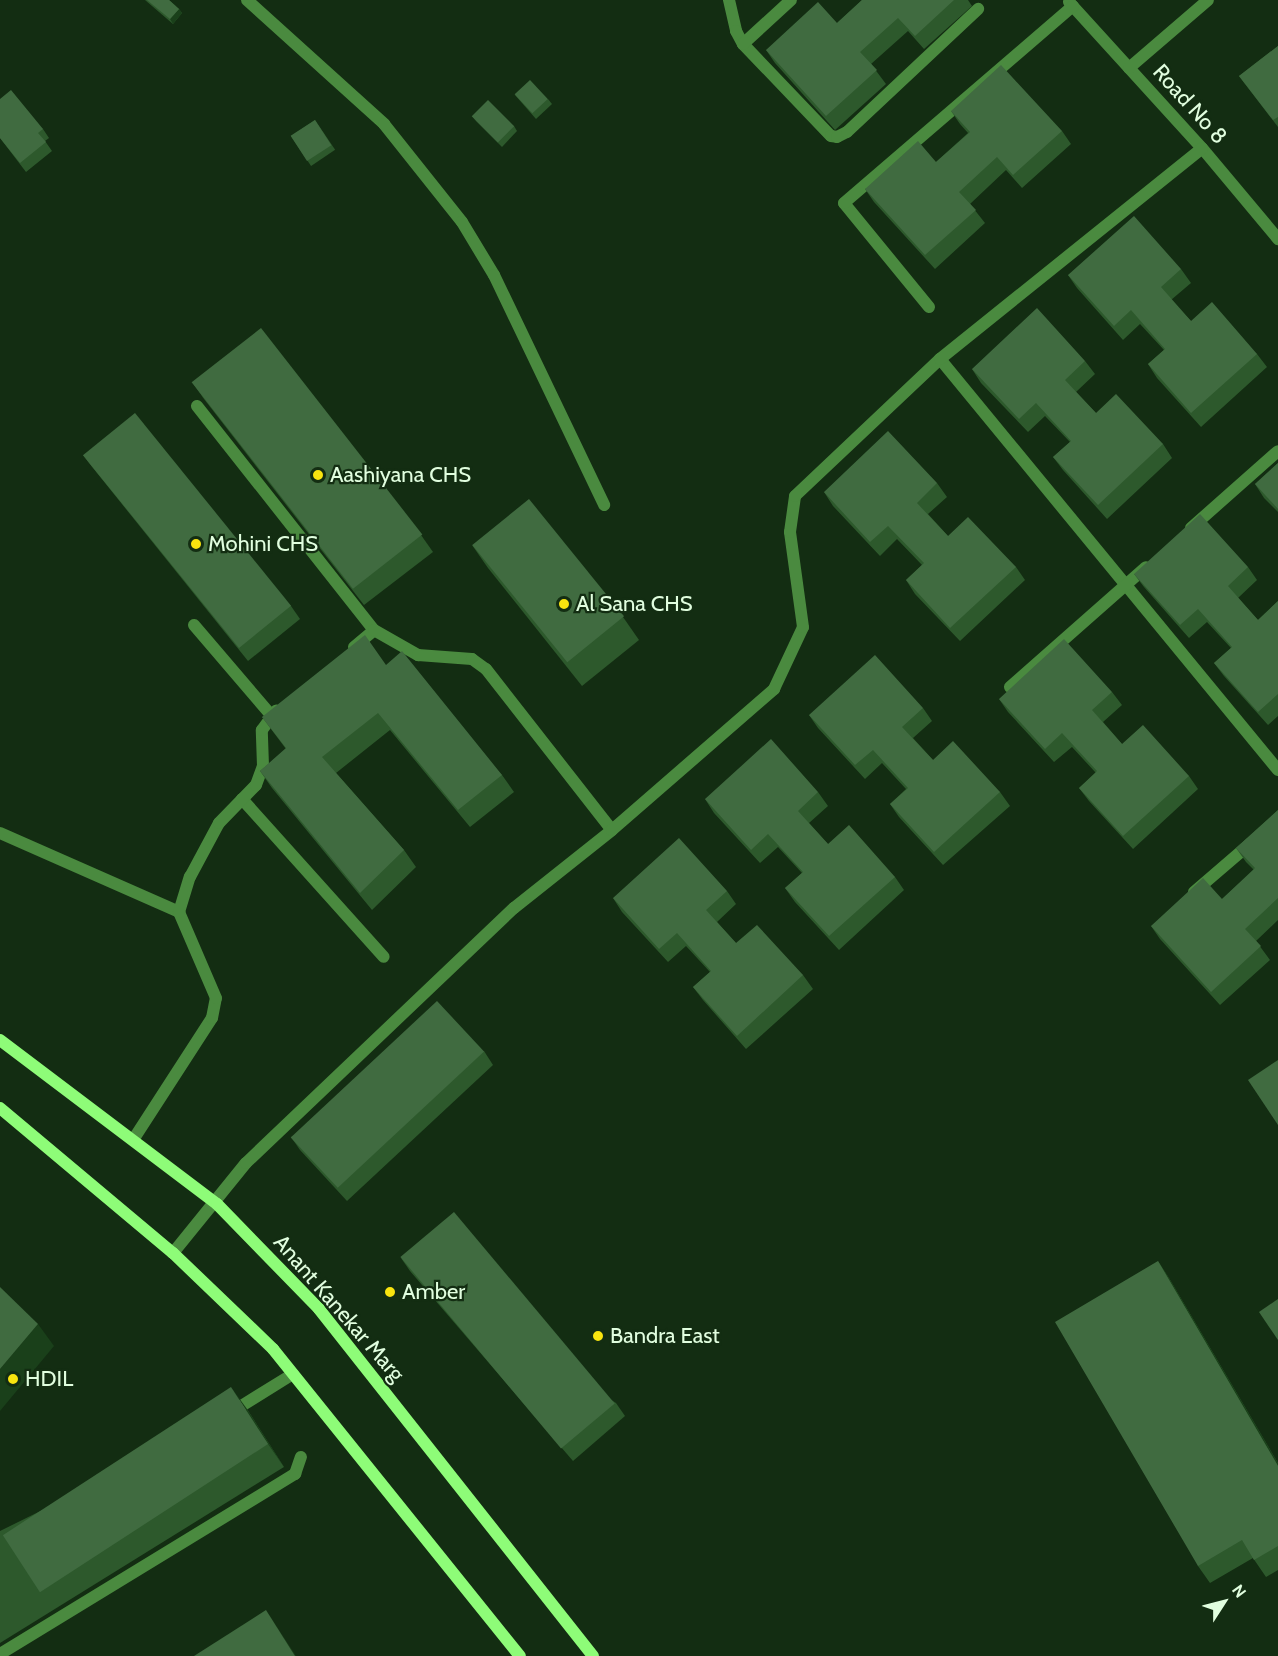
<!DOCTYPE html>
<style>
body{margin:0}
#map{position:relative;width:1278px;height:1656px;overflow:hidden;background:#132d12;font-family:Cabin,sans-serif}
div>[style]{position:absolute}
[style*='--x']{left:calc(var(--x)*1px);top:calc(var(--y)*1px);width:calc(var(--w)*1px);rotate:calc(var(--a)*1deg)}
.street>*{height:12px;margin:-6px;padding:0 6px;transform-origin:6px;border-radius:6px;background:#4a8a3f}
.secondary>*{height:12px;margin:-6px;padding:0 6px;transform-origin:6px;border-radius:6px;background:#8efc78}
.wall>*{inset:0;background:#2d592c;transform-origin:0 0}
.shaded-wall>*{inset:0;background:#1a401a}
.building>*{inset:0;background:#406b40;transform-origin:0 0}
.dots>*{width:16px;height:16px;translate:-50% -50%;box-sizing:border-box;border:3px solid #132d12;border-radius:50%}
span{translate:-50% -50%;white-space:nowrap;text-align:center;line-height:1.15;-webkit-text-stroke:4.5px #132d12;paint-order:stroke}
.street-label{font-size:22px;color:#e1fedf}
.poi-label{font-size:22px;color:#e1fedf}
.left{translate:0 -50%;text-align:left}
.north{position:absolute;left:1194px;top:1572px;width:60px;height:60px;-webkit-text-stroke:4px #132d12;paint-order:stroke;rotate:54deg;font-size:16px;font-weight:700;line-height:24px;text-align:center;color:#e1fedf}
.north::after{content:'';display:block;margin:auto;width:21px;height:27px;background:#e1fedf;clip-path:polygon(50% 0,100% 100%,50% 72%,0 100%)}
</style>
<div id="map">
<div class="street">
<div style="--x:247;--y:0;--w:185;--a:42.1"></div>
<div style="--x:384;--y:124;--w:125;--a:51.5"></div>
<div style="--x:462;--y:222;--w:62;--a:58.9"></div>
<div style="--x:494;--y:275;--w:255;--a:64.4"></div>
<div style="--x:729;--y:0;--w:32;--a:77"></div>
<div style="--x:736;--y:31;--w:15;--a:62"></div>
<div style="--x:743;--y:44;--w:127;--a:46.3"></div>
<div style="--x:831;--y:136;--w:6;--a:9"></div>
<div style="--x:837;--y:137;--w:11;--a:-27"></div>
<div style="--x:847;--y:132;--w:180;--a:-43.2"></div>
<div style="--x:1069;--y:2;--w:197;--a:47.7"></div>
<div style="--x:1202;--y:148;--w:119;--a:50.1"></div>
<div style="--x:743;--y:44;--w:65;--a:-42.5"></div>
<div style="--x:1129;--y:68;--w:104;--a:-40.7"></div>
<div style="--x:929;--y:307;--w:134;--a:-129.3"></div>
<div style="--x:844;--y:203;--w:302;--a:-40.7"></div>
<div style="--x:940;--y:359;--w:532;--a:50.57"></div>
<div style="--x:197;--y:406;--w:285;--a:51.7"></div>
<div style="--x:1191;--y:528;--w:116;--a:-41.5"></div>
<div style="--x:194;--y:625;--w:118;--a:49.5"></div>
<div style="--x:354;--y:647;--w:26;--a:-40"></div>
<div style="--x:374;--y:630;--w:51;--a:29.6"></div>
<div style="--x:418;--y:655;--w:54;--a:4.2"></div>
<div style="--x:472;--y:659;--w:17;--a:36"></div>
<div style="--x:486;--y:669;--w:204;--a:52"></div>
<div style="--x:1010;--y:687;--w:181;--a:-41.4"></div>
<div style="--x:242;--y:799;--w:212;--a:48.1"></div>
<div style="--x:0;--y:833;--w:196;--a:23.8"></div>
<div style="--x:1194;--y:892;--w:75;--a:-40.7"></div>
<div style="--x:133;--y:1140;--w:145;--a:-57.1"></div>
<div style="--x:212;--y:1018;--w:20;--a:-79"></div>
<div style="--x:216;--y:998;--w:94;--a:-113.3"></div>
<div style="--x:179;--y:912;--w:37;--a:-73"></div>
<div style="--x:190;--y:877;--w:61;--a:-61.8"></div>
<div style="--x:219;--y:823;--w:53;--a:-45.8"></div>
<div style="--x:256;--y:785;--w:20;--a:-70"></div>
<div style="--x:263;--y:766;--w:36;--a:-92"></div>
<div style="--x:262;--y:730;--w:24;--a:-54"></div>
<div style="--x:173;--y:1253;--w:116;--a:-51"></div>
<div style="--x:246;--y:1163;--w:370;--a:-43.6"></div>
<div style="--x:514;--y:908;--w:125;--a:-38.5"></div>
<div style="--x:612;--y:830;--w:215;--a:-41"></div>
<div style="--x:774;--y:689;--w:68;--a:-64.9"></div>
<div style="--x:803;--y:627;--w:96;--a:-97.8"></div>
<div style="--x:790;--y:532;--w:36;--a:-82"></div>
<div style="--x:795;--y:496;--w:199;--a:-43.4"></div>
<div style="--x:940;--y:359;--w:336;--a:-38.8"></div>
<div style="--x:230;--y:1413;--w:74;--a:-31.8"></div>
<div style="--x:0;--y:1654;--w:346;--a:-31.4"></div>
<div style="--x:295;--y:1474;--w:18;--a:-71"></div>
</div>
<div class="secondary">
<div style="--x:0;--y:1040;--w:272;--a:37.1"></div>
<div style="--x:217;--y:1204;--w:146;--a:45.8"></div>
<div style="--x:319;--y:1309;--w:442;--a:51.7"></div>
<div style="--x:0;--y:1108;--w:226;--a:40"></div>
<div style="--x:173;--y:1253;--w:139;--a:43.8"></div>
<div style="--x:273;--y:1349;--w:394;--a:51.2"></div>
</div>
<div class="wall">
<div style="clip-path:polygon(145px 0,169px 0,179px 9px,182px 13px,173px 24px)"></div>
<div style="clip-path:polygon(862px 0,968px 0,972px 6px,924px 49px,908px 31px,871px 64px,886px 84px,835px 130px,775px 63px,766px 50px,837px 23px)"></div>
<div style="clip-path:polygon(1278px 46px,1278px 127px,1239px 76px)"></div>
<div style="clip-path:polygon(515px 95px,548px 99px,552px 104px,536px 119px)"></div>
<div style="clip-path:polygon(0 99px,43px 129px,49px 138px,45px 141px,52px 151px,26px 172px,0 138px)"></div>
<div style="clip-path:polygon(951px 111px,1062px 131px,1071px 144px,1022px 188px,1006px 170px,970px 204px,985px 223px,935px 269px,874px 202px,865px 189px,936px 162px,968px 133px,960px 124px)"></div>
<div style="clip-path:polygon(472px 116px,514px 126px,517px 131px,502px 147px,476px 121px)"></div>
<div style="left:315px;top:120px;width:36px;height:29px;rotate:56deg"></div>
<div style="clip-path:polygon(1181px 269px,1191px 283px,1171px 300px,1191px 321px,1257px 354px,1267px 367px,1201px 427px,1157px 378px,1148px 364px,1164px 350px,1140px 324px,1123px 340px,1077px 288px,1068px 275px)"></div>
<div style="clip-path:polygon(1085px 361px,1095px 374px,1076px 392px,1096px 413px,1163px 444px,1172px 458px,1107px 519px,1063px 470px,1053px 457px,1070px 442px,1045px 416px,1028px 432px,981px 383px,972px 369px)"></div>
<div style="clip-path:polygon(192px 382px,421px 535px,433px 552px,364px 605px,204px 399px)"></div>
<div style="clip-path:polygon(83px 455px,291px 606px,300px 619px,248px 661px,93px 468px)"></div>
<div style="clip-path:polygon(1278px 463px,1278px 512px,1264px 498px,1255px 484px)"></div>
<div style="clip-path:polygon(937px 483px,947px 497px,928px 514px,948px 536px,1016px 567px,1025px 580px,960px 641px,915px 594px,906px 580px,922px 565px,897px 539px,880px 556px,833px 506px,824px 492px)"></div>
<div style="clip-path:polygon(472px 545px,623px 617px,639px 640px,582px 686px,488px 568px)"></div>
<div style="clip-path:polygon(1248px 567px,1257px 580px,1238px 598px,1258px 620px,1278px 601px,1278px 716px,1268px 725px,1224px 676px,1214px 663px,1231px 648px,1207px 622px,1189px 638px,1144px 587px,1134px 574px)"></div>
<div style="clip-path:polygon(386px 665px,502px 775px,514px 792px,470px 827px,390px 730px,336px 773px,404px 850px,416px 867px,372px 910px,272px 788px,260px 771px,286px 749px,262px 717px)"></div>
<div style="clip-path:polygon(1112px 692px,1122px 705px,1103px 722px,1122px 744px,1189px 776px,1198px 789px,1133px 849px,1089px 801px,1079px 788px,1096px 773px,1072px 747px,1054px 762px,1008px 712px,999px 699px)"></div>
<div style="clip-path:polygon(923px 708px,932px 721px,913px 738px,933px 760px,1000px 792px,1010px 806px,943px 865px,899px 817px,890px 804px,906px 789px,882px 763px,865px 779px,818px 728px,809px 715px)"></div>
<div style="clip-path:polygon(818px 792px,828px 806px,809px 823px,828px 844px,895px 877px,904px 890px,839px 950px,795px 902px,785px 888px,802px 873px,778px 847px,760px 863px,714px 813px,705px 799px)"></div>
<div style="clip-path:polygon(1278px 810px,1278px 920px,1256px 941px,1270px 960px,1220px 1005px,1160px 939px,1151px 926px,1222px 899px,1254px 870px,1246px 862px,1236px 848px)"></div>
<div style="clip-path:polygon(727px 891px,736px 904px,717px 922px,736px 943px,803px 975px,813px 989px,746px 1049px,703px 1000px,693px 987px,710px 972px,686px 946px,668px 962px,622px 912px,613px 898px)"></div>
<div style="clip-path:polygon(484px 1051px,493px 1065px,347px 1201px,300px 1150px,291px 1137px)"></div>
<div style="clip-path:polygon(401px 1258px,616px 1403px,625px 1416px,573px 1461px,410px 1271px)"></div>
<div style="clip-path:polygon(1158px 1261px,1169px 1278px,1278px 1463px,1278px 1570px,1266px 1577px,1253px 1558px,1210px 1583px,1198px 1566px)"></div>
<div style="clip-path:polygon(247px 1409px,284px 1467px,0 1643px,0 1531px)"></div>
</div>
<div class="shaded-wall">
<div style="clip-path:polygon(179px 9px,182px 13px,173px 24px,170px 19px)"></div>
<div style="clip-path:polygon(1158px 1261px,1169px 1278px,1278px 1463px,1278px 1466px)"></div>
<div style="clip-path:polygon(38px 1324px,54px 1346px,0 1411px,0 1369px)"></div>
<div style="clip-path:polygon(231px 1387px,247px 1409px,284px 1467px,268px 1444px)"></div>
<div style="clip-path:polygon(266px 1610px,277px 1627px,296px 1656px,295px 1656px)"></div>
</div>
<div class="building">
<div style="clip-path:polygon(147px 0,169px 0,179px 9px,170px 19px)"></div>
<div style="clip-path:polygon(862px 0,954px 0,915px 36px,898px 18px,860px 52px,877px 70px,826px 116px,766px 50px,818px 2px,837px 23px)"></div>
<div style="clip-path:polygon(1278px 46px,1278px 117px,1273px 120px,1239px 76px)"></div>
<div style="clip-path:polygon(1001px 65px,1062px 131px,1013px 175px,997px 157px,959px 192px,976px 210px,925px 255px,865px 189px,918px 141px,936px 162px,970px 132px,951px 111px)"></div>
<div style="left:530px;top:80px;width:26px;height:21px;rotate:47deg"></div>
<div style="clip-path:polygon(11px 90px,43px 129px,38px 133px,46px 142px,20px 163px,0 138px,0 99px)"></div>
<div style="left:488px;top:100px;width:37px;height:23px;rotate:45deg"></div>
<div style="left:315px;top:120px;width:30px;height:29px;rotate:57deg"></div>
<div style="clip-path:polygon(1134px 216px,1181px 269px,1161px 287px,1191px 321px,1212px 302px,1257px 354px,1191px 413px,1148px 364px,1165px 349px,1131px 310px,1114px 326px,1068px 275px)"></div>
<div style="clip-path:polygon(1037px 308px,1085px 361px,1065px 380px,1096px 413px,1116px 394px,1163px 444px,1098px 505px,1053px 457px,1071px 441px,1036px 403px,1019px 419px,972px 369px)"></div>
<div style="left:261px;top:328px;width:262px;height:88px;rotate:52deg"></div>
<div style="left:135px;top:413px;width:248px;height:67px;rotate:51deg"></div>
<div style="clip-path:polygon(888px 431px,937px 483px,917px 503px,948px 536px,968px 517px,1016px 567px,950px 628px,906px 580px,924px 563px,888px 526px,870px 542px,824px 492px)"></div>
<div style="clip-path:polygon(1278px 463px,1278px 509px,1255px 484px)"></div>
<div style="left:529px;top:499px;width:151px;height:73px;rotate:51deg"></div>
<div style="clip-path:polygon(1200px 514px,1248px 567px,1228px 586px,1258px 620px,1278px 601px,1278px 694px,1258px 712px,1214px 663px,1232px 647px,1198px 609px,1180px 625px,1134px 574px)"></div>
<div style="clip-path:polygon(365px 635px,386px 665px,402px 651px,502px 775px,458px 810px,378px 713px,322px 757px,404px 850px,360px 893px,260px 771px,286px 748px,262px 717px)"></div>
<div style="clip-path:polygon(1064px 639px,1112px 692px,1092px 710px,1122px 744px,1143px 725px,1189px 776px,1123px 836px,1079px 788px,1097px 771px,1062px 733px,1045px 749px,999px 699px)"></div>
<div style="clip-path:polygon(875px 655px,923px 708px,902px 727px,933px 760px,953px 741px,1000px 792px,934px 852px,890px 804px,908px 788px,873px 750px,855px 765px,809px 715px)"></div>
<div style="clip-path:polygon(771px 739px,818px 792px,798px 811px,828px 844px,849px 825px,895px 877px,829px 936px,785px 888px,803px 872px,768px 834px,751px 850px,705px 799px)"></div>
<div style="clip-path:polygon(1278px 810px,1278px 898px,1245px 929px,1261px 946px,1211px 992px,1151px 926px,1203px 878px,1222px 899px,1255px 868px,1236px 848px)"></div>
<div style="clip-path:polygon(679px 838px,727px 891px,706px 910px,736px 943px,757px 925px,803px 975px,737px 1036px,693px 987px,711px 971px,677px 933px,659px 949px,613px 898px)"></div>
<div style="left:437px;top:1001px;width:69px;height:200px;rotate:47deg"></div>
<div style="clip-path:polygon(1278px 1060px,1278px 1125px,1248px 1080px)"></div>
<div style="left:454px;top:1212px;width:250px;height:70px;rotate:50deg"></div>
<div style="clip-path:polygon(1158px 1261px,1278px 1466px,1278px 1546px,1254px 1560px,1242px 1540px,1198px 1566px,1055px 1322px)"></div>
<div style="clip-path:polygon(0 1287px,38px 1324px,0 1369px)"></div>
<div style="clip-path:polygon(1278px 1299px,1278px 1340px,1259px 1312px)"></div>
<div style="left:231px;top:1387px;width:68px;height:272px;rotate:57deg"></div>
<div style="clip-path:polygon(266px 1610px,295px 1656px,194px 1656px)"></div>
</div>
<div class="dots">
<div style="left:318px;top:475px;background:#f9e40f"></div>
<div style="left:196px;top:544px;background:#f9e40f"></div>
<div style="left:564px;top:604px;background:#f9e40f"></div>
<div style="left:390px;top:1292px;background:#f9e40f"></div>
<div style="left:598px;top:1336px;background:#f9e40f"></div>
<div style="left:13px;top:1379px;background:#f9e40f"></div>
</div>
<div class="street-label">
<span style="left:1190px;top:104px;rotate:48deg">Road No 8</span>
<span style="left:339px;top:1308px;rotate:49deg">Anant Kanekar Marg</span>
</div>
<div class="poi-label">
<span class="left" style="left:330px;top:475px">Aashiyana CHS</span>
<span class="left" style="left:208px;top:544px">Mohini CHS</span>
<span class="left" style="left:576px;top:604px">Al Sana CHS</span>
<span class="left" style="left:402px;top:1292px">Amber</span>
<span class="left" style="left:610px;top:1336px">Bandra East</span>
<span class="left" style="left:25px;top:1379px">HDIL</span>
</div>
<div class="north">N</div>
</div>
